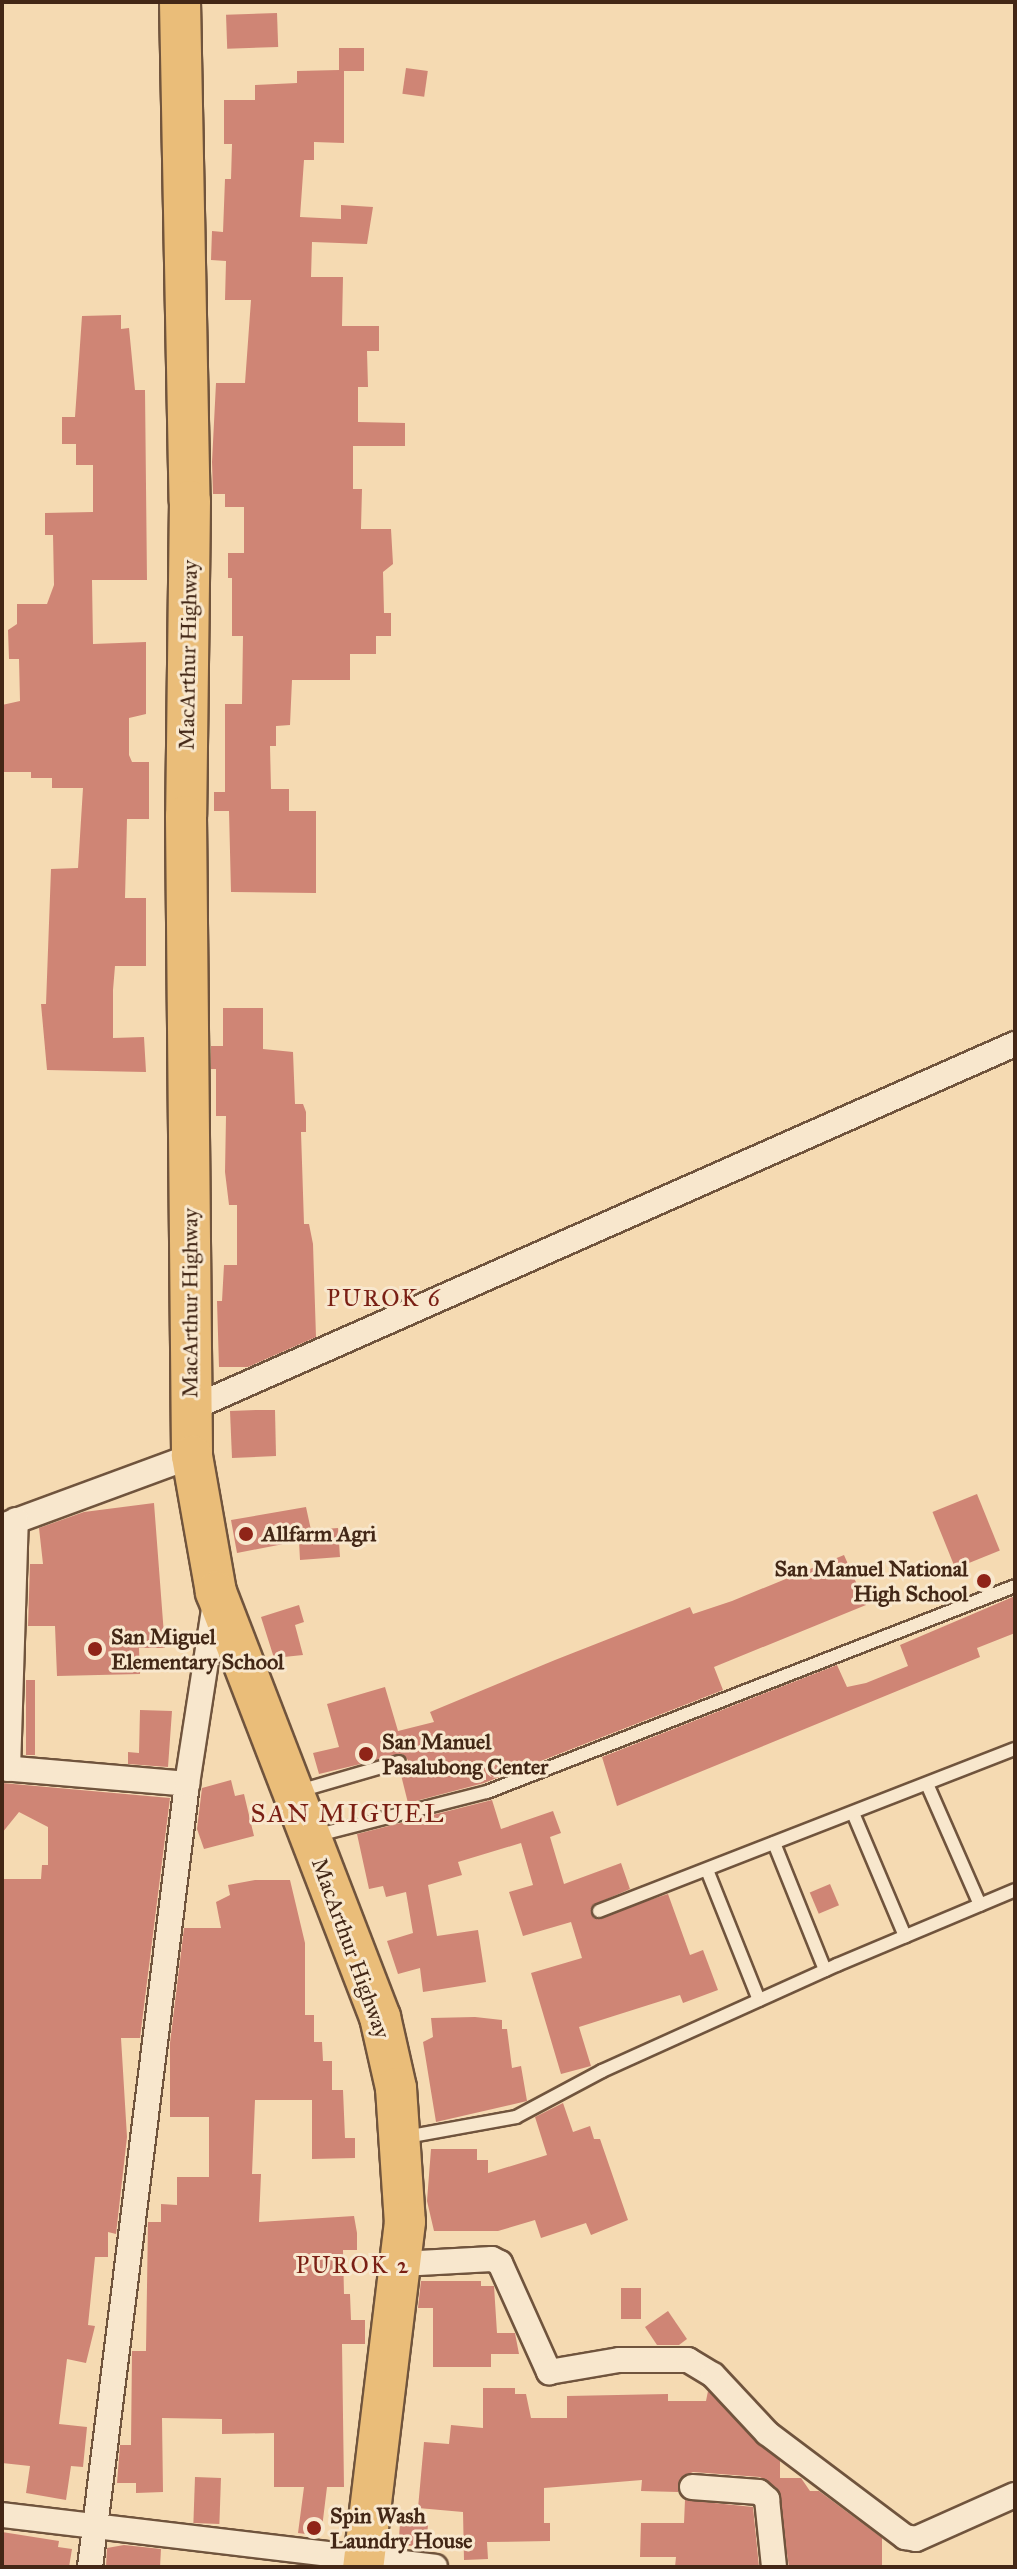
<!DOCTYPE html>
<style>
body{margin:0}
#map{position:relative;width:1017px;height:2569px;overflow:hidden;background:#f5dab2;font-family:"IM FELL Great Primer",serif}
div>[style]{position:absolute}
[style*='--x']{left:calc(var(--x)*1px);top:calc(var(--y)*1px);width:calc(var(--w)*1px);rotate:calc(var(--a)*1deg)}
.building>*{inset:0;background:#cf8575;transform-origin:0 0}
.roads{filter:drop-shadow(2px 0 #70543d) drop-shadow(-2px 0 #70543d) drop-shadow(0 2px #70543d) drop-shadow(0 -2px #70543d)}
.service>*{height:12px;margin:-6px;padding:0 6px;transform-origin:6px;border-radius:6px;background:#f8e7cd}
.minor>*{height:24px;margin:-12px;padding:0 12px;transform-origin:12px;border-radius:12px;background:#f8e7cd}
.trunk>*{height:40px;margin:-20px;padding:0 20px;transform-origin:20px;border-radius:20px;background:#eabd79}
.dots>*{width:22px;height:22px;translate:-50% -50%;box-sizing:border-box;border:4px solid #f8e7cd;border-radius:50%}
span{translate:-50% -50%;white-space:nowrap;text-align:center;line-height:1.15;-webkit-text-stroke:6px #f8e7cd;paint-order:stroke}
.street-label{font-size:22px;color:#432716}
.poi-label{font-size:22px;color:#432716;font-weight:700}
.left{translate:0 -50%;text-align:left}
.right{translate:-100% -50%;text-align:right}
.neighbourhood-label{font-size:24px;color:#7a1f14;letter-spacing:2px}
.quarter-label{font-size:26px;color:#7a1f14;letter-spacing:2px}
.frame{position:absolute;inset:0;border:4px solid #432716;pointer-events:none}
</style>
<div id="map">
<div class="building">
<div style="left:277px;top:13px;width:34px;height:51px;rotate:88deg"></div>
<div style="clip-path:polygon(339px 48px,364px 48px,364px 71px,344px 71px,344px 143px,314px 142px,314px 160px,304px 160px,300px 217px,341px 219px,341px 205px,373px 207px,367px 244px,312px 242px,311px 277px,343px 277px,342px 326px,379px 326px,379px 351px,367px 351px,368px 387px,358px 387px,358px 422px,405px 423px,405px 446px,353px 446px,353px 489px,362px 489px,361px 529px,391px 529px,393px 564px,383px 572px,384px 613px,391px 613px,391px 636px,376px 636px,376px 654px,350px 654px,350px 680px,292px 680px,290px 725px,276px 726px,276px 746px,270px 746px,271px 789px,289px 789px,289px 811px,316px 811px,316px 893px,231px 892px,229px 811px,214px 811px,214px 792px,225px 792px,225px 704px,242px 704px,243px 636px,232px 636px,232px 578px,228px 578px,228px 553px,244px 553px,244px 507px,225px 507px,225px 494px,213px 494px,212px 462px,216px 383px,245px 383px,251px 300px,225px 300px,226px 261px,211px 260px,212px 231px,223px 232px,225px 179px,231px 179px,232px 144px,224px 144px,224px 100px,255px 100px,255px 85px,297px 83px,297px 71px,339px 70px)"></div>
<div style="left:406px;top:68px;width:22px;height:26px;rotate:8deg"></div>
<div style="clip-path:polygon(121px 315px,121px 329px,129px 328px,135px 390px,145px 390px,147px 580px,92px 580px,93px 644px,146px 642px,146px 714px,129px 718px,129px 755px,132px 762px,149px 762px,149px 819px,127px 819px,125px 898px,146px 898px,146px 966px,115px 966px,113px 990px,113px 1038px,144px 1037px,146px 1072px,47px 1070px,41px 1004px,46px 1004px,51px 869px,78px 868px,83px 788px,52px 788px,52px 778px,31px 778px,31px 772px,2px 772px,2px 705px,20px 701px,19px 659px,9px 659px,8px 630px,17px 624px,17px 604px,47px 604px,54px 585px,53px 535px,45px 535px,45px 513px,93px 512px,93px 465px,76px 465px,76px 444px,62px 444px,62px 417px,75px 417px,82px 316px)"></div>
<div style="clip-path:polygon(223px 1008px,263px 1008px,263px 1049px,293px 1052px,295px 1104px,303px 1104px,306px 1112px,306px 1132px,301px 1132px,304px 1224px,309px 1224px,313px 1244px,316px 1337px,248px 1367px,219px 1367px,217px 1301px,222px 1301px,224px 1265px,237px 1265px,237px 1205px,229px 1205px,225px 1172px,226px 1116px,216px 1116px,216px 1069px,211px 1069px,211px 1046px,223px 1046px)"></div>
<div style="clip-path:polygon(257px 1410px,275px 1410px,276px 1456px,232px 1458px,230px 1411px)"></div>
<div style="left:977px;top:1494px;width:61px;height:48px;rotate:68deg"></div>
<div style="clip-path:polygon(154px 1503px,165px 1648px,139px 1648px,140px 1674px,57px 1676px,55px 1626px,28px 1626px,30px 1564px,43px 1564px,39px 1528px,84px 1512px)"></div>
<div style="clip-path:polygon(306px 1507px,311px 1530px,338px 1528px,340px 1557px,300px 1560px,299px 1541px,237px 1553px,231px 1520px)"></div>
<div style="clip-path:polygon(844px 1555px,866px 1605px,714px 1667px,723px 1690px,484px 1783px,408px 1803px,400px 1771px,408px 1760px,402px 1754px,319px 1774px,313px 1753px,339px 1747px,327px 1704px,385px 1687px,398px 1731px,434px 1722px,430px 1712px,555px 1660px,690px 1607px,693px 1614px,732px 1601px)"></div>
<div style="clip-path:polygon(1015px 1596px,1015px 1633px,977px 1648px,980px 1657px,617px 1806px,602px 1757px,837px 1665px,847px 1687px,866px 1683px,908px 1666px,900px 1645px)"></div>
<div style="clip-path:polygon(299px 1605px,304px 1622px,295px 1625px,303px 1655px,274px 1658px,261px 1617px)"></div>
<div style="left:26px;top:1680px;width:9px;height:75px"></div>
<div style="clip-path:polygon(140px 1710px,172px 1711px,168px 1767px,128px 1764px,128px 1752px,139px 1753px)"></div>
<div style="clip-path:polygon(231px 1780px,235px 1796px,244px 1794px,254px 1836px,204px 1849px,197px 1829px,202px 1788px)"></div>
<div style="clip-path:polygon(2px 1783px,170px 1798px,140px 2038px,121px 2038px,127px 2137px,116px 2234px,108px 2232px,108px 2257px,95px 2257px,88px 2325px,95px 2326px,86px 2363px,67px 2359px,59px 2424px,87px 2427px,83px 2467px,71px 2466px,66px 2500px,26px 2493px,30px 2466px,2px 2463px,2px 1879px,41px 1879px,42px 1865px,48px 1865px,48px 1827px,19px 1812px,2px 1833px)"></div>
<div style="clip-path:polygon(492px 1800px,501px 1829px,553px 1811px,561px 1833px,550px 1837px,564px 1884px,621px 1863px,630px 1889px,593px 1905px,594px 1918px,668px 1894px,690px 1955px,703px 1950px,718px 1990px,683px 2003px,680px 1995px,579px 2027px,591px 2066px,561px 2074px,531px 1973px,582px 1958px,571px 1922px,523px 1936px,509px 1892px,533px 1885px,521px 1843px,458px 1862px,462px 1875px,428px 1885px,437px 1936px,478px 1930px,486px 1982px,423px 1992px,420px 1968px,398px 1974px,387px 1941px,413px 1933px,406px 1892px,386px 1897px,383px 1886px,369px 1889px,357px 1834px)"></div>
<div style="clip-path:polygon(255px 1880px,290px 1880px,305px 1943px,305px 2015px,314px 2015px,314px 2042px,322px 2042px,323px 2061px,332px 2061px,332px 2090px,343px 2090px,345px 2138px,355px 2138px,355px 2158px,312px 2159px,312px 2100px,255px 2100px,252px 2174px,261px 2174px,259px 2222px,354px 2216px,357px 2233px,357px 2250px,343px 2250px,344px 2294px,350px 2294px,351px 2320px,365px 2320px,365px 2344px,342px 2344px,344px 2487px,327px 2487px,321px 2536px,298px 2533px,304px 2487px,274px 2487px,274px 2433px,222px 2434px,222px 2419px,162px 2418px,163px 2492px,136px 2493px,136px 2483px,117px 2483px,120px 2445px,131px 2445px,132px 2351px,146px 2351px,148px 2222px,161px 2222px,161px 2204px,177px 2205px,177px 2177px,209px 2177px,209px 2117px,170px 2117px,170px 2043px,184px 1928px,221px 1928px,216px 1902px,230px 1895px,228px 1885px)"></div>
<div style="left:830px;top:1884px;width:23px;height:22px;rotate:67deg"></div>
<div style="clip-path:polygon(475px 2017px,502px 2020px,502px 2029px,507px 2029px,512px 2068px,521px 2066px,527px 2101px,436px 2122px,423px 2042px,433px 2037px,431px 2018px)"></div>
<div style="clip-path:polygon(563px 2103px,573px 2132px,590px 2126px,594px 2139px,600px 2139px,628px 2220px,591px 2235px,586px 2223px,541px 2238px,535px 2220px,498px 2231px,434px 2231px,427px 2201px,431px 2149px,477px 2149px,477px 2160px,488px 2160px,488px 2173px,547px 2155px,535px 2117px)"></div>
<div style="clip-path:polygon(421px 2281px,481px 2281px,481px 2286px,494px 2286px,497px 2333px,515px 2333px,519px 2354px,491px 2354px,491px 2367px,433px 2367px,433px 2308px,418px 2308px)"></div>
<div style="left:621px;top:2288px;width:20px;height:31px"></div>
<div style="clip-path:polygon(668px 2311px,687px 2339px,679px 2345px,657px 2345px,645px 2327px)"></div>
<div style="clip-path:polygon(483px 2388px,515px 2388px,515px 2394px,526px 2394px,531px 2418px,567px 2418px,567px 2396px,668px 2394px,668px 2401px,706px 2401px,708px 2391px,780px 2461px,780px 2478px,801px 2478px,810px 2491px,819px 2491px,882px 2538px,882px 2567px,789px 2567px,777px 2488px,760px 2477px,693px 2472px,680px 2478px,678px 2492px,641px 2491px,642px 2480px,544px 2488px,544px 2523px,550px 2523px,550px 2541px,487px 2542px,488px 2559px,464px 2560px,463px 2512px,418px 2508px,424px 2442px,449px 2444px,451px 2425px,483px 2428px)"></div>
<div style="left:195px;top:2477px;width:26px;height:46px;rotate:2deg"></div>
<div style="clip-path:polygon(685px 2500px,753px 2507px,759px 2567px,675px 2567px,676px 2557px,640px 2557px,641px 2523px,684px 2523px)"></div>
<div style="left:400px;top:2523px;width:28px;height:22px;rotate:4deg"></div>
<div style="clip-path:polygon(2px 2532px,59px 2541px,58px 2547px,72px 2549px,69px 2567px,2px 2567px)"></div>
<div style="clip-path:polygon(124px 2545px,161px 2549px,160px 2567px,106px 2567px,107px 2548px)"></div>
</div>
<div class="roads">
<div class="service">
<div style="--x:927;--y:1784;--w:132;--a:66.3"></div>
<div style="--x:299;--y:1791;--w:104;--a:-16.2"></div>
<div style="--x:853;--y:1813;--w:134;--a:67.1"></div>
<div style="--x:314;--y:1836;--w:179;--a:-14.3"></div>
<div style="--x:487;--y:1792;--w:567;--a:-21.31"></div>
<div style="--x:774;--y:1843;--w:137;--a:68.1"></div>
<div style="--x:707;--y:1870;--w:140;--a:68.2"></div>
<div style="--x:599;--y:1911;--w:446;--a:-21.3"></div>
<div style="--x:406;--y:2137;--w:112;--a:-10.3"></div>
<div style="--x:516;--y:2117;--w:98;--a:-28.1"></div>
<div style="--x:602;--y:2071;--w:258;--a:-24.3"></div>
<div style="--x:837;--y:1965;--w:193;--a:-22.8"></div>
</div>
<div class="minor">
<div style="--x:190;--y:1409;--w:902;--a:-23.87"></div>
<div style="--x:2;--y:1526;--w:202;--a:-20.2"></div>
<div style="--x:2;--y:1768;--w:186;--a:4.9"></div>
<div style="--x:8;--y:1769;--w:249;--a:-88.2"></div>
<div style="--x:401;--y:2264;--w:91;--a:-3.1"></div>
<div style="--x:492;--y:2259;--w:9;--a:27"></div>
<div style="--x:500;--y:2263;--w:120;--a:65.8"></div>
<div style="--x:549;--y:2372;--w:71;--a:-9.7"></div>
<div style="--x:619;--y:2360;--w:69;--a:0"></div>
<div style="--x:688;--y:2360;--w:29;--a:31"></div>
<div style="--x:713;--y:2375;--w:79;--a:47"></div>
<div style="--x:767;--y:2433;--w:173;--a:37"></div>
<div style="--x:905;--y:2537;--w:11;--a:10"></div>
<div style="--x:916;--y:2539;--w:108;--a:-24"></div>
<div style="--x:692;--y:2487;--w:67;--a:4.3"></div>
<div style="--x:759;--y:2492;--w:11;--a:41"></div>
<div style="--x:767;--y:2499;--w:68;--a:84.1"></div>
<div style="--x:2;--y:2515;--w:436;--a:6.8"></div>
<div style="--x:90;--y:2567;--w:789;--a:-82.94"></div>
<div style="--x:187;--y:1784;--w:183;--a:-81.2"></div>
</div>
<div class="trunk">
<div style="--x:180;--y:2;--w:499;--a:88.9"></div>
<div style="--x:190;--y:501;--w:315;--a:90.7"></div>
<div style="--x:186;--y:816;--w:640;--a:89.46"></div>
<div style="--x:192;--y:1456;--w:138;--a:80"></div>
<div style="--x:216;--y:1592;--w:456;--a:68.9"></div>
<div style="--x:380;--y:2017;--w:73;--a:77.3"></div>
<div style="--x:396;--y:2088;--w:134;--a:86.2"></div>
<div style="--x:405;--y:2222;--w:348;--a:96.9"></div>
</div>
</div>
<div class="dots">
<div style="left:246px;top:1534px;background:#8f2418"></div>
<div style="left:984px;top:1581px;background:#8f2418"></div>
<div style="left:95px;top:1649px;background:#8f2418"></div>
<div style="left:366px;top:1754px;background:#8f2418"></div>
<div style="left:314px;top:2528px;background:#8f2418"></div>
</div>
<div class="street-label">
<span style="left:188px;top:655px;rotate:-89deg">MacArthur Highway</span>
<span style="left:190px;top:1303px;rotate:-90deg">MacArthur Highway</span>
<span style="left:351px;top:1948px;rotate:70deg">MacArthur Highway</span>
</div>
<div class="poi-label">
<span class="left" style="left:262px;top:1534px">Allfarm Agri</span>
<span class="right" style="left:968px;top:1581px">San Manuel National<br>High School</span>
<span class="left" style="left:111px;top:1649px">San Miguel<br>Elementary School</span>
<span class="left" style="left:382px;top:1754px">San Manuel<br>Pasalubong Center</span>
<span class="left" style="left:330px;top:2528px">Spin Wash<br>Laundry House</span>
</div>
<div class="neighbourhood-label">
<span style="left:384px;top:1299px">PUROK 6</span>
<span style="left:353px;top:2266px">PUROK 2</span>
</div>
<div class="quarter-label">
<span style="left:348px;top:1814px">SAN MIGUEL</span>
</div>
<div class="frame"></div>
</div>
